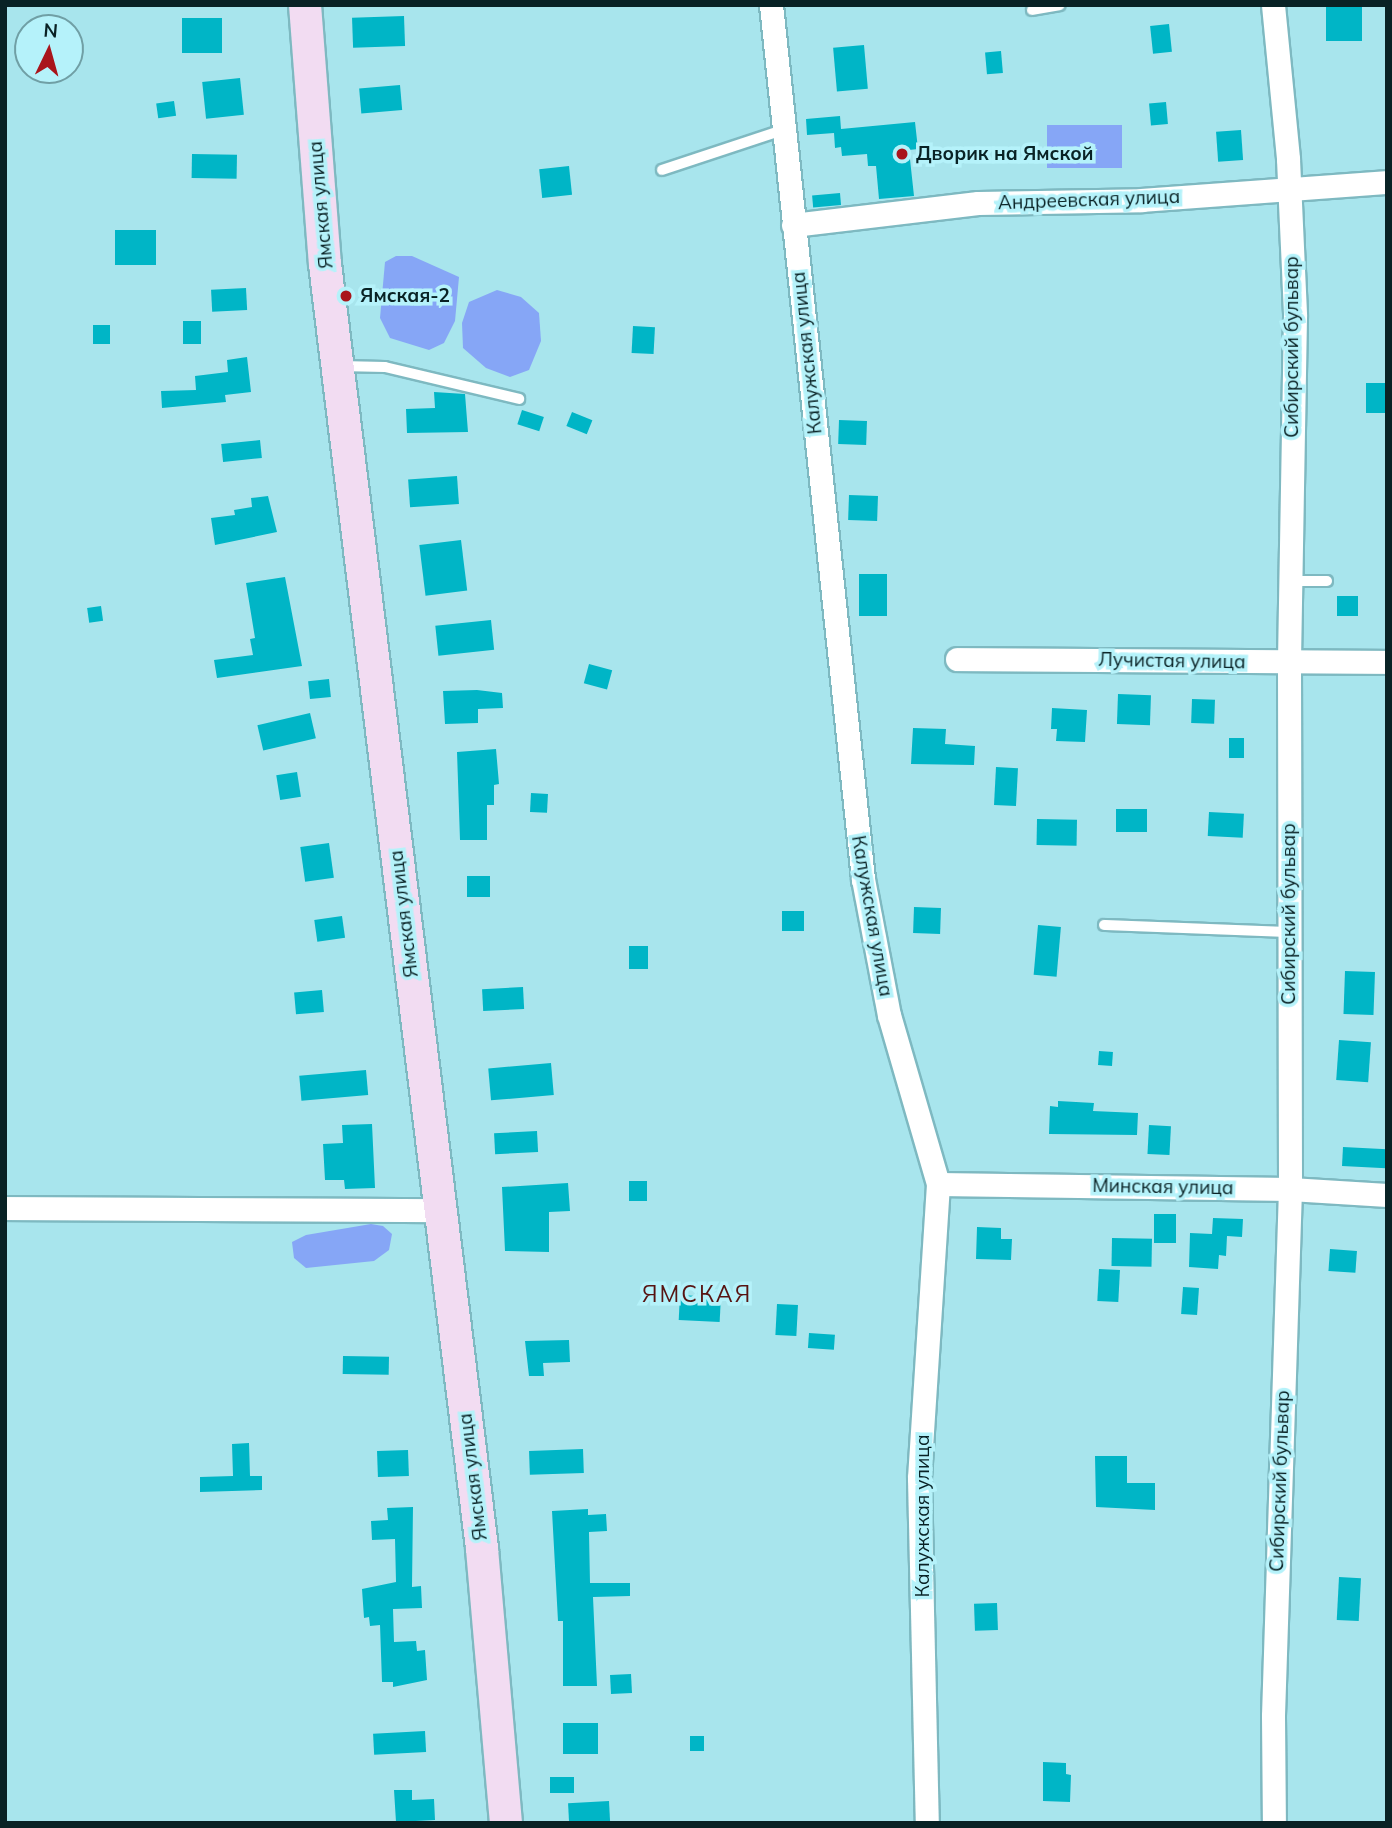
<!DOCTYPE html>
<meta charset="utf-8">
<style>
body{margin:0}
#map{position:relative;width:1392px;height:1828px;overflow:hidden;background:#a8e5ed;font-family:Mulish,sans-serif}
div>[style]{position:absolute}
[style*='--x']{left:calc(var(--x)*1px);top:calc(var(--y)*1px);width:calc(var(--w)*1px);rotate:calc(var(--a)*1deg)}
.water>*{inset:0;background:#86a6f6;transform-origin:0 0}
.building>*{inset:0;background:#00b5c6;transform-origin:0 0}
.roads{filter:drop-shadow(2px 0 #7eb9c1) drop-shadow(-2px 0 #7eb9c1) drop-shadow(0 2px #7eb9c1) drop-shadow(0 -2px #7eb9c1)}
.lane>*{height:10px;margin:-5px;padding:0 5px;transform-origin:5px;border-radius:5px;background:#fff}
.street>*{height:23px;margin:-11.5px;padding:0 11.5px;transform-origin:11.5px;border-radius:11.5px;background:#fff}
.secondary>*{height:32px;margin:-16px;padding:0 16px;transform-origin:16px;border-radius:16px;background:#f2dcf2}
.dots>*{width:19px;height:19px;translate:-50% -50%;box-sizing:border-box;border:4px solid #b5f2fa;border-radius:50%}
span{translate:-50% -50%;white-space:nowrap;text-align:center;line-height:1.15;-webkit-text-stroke:7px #b5f2fa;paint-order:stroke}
.poi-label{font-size:19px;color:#092225;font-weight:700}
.left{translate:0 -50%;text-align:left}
.street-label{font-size:19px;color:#092225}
.quarter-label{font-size:23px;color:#571311;letter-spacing:2px}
.frame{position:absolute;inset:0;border:7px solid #092225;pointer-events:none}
.north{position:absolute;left:14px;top:14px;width:70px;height:70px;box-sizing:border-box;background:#b5f2fa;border:2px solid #709fa5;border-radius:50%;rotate:5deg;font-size:19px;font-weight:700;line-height:28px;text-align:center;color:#092225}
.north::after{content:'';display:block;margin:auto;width:24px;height:32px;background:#a9151b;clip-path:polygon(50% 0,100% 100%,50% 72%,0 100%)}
</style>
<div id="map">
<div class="water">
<div style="left:1122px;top:125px;width:43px;height:75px;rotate:90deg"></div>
<div style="clip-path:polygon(396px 256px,412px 256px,459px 277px,455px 321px,444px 343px,429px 350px,390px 338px,380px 318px,385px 262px)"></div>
<div style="clip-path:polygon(497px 290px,521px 297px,539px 313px,541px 341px,529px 370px,510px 377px,486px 368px,463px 348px,462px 323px,469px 302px)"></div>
<div style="clip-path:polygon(371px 1224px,383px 1226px,392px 1234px,389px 1250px,374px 1261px,306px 1268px,294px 1258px,292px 1242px,306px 1235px)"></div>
</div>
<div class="building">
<div style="left:1326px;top:5px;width:36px;height:36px"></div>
<div style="left:404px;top:16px;width:30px;height:52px;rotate:88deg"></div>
<div style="left:182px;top:18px;width:40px;height:35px"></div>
<div style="left:1169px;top:24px;width:28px;height:19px;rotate:84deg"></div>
<div style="left:864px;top:45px;width:44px;height:31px;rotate:85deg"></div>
<div style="left:1001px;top:51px;width:22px;height:16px;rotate:85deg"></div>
<div style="left:240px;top:78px;width:37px;height:38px;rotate:84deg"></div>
<div style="left:400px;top:85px;width:25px;height:41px;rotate:85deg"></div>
<div style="left:174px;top:101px;width:15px;height:18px;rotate:82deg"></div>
<div style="left:1166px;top:102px;width:22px;height:17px;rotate:85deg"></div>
<div style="clip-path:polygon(840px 116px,841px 129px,915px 122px,918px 149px,909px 150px,914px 196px,879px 199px,876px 166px,868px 166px,867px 154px,842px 156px,841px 147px,835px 148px,834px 133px,807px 135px,806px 119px)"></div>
<div style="left:1241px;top:130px;width:30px;height:25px;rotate:86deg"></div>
<div style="left:192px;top:154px;width:45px;height:24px;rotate:1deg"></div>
<div style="left:569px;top:166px;width:29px;height:30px;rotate:84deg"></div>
<div style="left:840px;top:193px;width:12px;height:28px;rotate:85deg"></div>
<div style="left:115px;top:230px;width:41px;height:35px"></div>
<div style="left:246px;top:288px;width:22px;height:35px;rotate:87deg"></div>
<div style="left:183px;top:321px;width:18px;height:23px"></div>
<div style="left:93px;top:325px;width:17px;height:19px"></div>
<div style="left:633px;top:326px;width:22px;height:27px;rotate:3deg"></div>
<div style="clip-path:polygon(247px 357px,251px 392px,225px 395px,226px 402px,162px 408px,161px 391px,196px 390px,195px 376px,228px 372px,227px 360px)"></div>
<div style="left:1387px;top:383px;width:30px;height:21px;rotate:90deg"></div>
<div style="clip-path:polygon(434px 392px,465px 394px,468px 432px,407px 433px,406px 409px,435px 408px)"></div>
<div style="left:522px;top:410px;width:23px;height:15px;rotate:18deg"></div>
<div style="left:572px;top:412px;width:22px;height:15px;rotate:22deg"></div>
<div style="left:839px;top:420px;width:28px;height:24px;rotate:2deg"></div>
<div style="left:260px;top:440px;width:18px;height:39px;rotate:84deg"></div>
<div style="left:457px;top:476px;width:28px;height:49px;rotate:86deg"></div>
<div style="left:849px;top:495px;width:29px;height:25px;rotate:2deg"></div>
<div style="clip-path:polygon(268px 496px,277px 532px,215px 545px,211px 518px,235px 515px,234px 510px,252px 507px,251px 498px)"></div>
<div style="left:461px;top:540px;width:51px;height:42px;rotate:83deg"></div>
<div style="left:859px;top:574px;width:28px;height:42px"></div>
<div style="clip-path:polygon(285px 577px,302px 666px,217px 678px,214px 660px,253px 655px,250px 639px,255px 638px,246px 583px)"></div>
<div style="left:1337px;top:596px;width:21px;height:20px"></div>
<div style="left:101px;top:606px;width:15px;height:14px;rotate:82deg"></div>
<div style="left:491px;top:620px;width:30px;height:56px;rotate:84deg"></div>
<div style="left:589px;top:664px;width:24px;height:20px;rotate:15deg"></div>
<div style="left:329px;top:679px;width:18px;height:21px;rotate:84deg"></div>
<div style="clip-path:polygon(477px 690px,502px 693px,503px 708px,478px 709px,478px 723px,445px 724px,443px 691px)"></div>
<div style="left:1118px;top:694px;width:33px;height:30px;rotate:2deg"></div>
<div style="left:1192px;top:699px;width:23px;height:24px;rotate:2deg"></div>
<div style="clip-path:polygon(1052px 708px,1087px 710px,1085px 742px,1056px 741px,1057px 729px,1051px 729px)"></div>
<div style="left:310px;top:713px;width:26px;height:54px;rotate:77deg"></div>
<div style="clip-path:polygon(913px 728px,946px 729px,945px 744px,975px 746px,974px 765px,911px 764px)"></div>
<div style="left:1229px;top:738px;width:15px;height:20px"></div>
<div style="clip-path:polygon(496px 749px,499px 784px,494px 785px,494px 805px,487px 805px,487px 840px,460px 840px,457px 752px)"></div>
<div style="left:996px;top:767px;width:22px;height:38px;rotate:3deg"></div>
<div style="left:297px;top:772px;width:25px;height:21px;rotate:81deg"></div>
<div style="left:531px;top:793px;width:17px;height:19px;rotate:3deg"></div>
<div style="left:1116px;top:809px;width:31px;height:23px"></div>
<div style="left:1209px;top:812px;width:35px;height:24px;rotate:3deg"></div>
<div style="left:1037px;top:819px;width:40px;height:26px;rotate:1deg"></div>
<div style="left:329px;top:843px;width:35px;height:29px;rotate:82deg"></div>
<div style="left:467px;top:876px;width:23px;height:21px"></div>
<div style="left:914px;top:907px;width:27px;height:26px;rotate:2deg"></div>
<div style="left:782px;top:911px;width:22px;height:20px"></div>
<div style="left:342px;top:916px;width:22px;height:28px;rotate:82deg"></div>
<div style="left:1038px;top:925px;width:23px;height:50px;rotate:5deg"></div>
<div style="left:629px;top:946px;width:19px;height:23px"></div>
<div style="left:1345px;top:971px;width:30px;height:43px;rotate:2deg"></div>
<div style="left:523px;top:987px;width:22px;height:41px;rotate:87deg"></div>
<div style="left:322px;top:990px;width:22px;height:28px;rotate:85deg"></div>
<div style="left:1339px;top:1040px;width:32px;height:40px;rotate:4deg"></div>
<div style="left:1099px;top:1051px;width:14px;height:14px;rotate:4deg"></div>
<div style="left:551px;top:1063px;width:32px;height:63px;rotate:85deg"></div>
<div style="left:366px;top:1070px;width:25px;height:67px;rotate:85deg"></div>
<div style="clip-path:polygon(1058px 1101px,1094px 1103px,1093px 1111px,1138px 1113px,1137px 1135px,1049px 1134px,1050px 1106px,1058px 1107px)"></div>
<div style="clip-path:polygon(372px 1124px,375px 1188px,345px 1189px,344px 1180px,325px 1180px,323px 1144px,343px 1143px,342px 1125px)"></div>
<div style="left:1149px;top:1125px;width:22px;height:29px;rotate:3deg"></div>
<div style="left:537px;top:1131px;width:21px;height:43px;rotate:87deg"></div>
<div style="left:1343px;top:1147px;width:44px;height:19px;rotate:3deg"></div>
<div style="left:647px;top:1181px;width:20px;height:18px;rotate:90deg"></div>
<div style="clip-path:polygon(568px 1183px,570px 1211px,549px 1212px,549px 1252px,505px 1251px,502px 1187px)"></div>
<div style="left:1154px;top:1214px;width:22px;height:29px"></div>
<div style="clip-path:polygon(1213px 1218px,1243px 1219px,1242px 1237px,1227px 1236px,1226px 1256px,1219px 1255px,1218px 1269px,1189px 1267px,1190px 1233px,1212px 1234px)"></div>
<div style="clip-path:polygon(977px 1227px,1001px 1228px,1001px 1239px,1012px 1239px,1011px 1260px,976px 1259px)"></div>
<div style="left:1112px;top:1238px;width:40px;height:28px;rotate:1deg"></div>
<div style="left:1330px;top:1249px;width:27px;height:22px;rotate:4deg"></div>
<div style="left:1099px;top:1269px;width:21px;height:32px;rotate:3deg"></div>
<div style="left:1183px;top:1287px;width:16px;height:27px;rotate:4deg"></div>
<div style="left:680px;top:1295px;width:41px;height:25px;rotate:3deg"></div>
<div style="left:777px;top:1304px;width:21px;height:31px;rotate:3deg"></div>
<div style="left:809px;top:1333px;width:26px;height:15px;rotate:4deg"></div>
<div style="clip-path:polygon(569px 1340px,570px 1362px,543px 1363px,544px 1376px,529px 1376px,525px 1341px)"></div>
<div style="left:343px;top:1356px;width:46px;height:18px;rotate:1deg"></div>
<div style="clip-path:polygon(249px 1443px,250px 1476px,262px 1476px,262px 1490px,200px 1492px,200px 1477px,233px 1476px,232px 1444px)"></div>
<div style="left:583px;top:1449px;width:24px;height:54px;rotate:88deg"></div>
<div style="left:408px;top:1450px;width:26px;height:31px;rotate:88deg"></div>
<div style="clip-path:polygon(1095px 1456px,1127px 1456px,1127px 1483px,1155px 1483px,1155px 1510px,1096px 1507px)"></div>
<div style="clip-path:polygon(413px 1507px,412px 1587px,421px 1586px,422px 1608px,393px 1609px,394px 1642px,416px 1641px,417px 1651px,425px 1650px,427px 1680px,393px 1687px,393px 1682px,382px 1682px,380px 1625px,370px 1626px,369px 1617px,364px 1618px,362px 1589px,396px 1582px,395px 1539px,372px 1540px,371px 1521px,388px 1520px,387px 1508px)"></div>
<div style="clip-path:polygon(588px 1509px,588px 1515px,606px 1514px,607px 1531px,589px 1532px,590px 1583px,630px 1583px,630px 1596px,593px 1597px,597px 1686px,563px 1686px,563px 1621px,558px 1621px,552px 1511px)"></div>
<div style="left:1339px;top:1577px;width:22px;height:43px;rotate:3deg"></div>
<div style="left:997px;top:1603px;width:27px;height:23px;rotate:88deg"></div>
<div style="left:631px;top:1674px;width:19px;height:21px;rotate:87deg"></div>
<div style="left:563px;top:1723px;width:35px;height:31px"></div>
<div style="left:425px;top:1731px;width:21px;height:52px;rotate:87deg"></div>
<div style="left:704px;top:1736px;width:15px;height:14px;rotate:90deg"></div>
<div style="clip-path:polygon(1043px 1762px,1066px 1763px,1066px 1774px,1071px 1775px,1070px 1802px,1043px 1801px)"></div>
<div style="left:574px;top:1777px;width:16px;height:24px;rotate:90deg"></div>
<div style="clip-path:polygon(394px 1790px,412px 1790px,412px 1800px,434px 1799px,435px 1820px,396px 1822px)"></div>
<div style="left:609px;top:1801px;width:22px;height:41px;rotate:87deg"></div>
</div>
<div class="roads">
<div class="lane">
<div style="--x:1032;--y:10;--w:28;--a:-10"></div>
<div style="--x:662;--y:170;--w:127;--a:-18.3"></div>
<div style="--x:340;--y:366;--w:45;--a:1.3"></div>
<div style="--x:385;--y:367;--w:138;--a:13.4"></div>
<div style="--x:1291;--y:581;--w:36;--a:0"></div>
<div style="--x:1104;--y:925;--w:185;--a:2.2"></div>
</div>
<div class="street">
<div style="--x:771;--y:5;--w:879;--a:83.99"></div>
<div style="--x:863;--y:879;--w:138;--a:79.2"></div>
<div style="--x:889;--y:1015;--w:176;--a:73.8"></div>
<div style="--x:938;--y:1184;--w:295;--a:93.7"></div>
<div style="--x:919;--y:1478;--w:345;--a:88.7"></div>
<div style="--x:1273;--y:5;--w:155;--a:84.4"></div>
<div style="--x:1288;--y:159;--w:157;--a:87.4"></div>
<div style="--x:1295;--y:316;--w:347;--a:91"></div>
<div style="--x:1289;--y:663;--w:526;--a:89.89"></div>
<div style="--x:1290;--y:1189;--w:527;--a:91.85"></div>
<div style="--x:1273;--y:1716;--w:107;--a:89.5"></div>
<div style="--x:793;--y:225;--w:186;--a:-6.8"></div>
<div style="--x:978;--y:203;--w:164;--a:-1"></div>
<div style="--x:1142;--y:200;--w:246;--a:-4.2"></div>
<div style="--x:957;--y:659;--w:430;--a:0.4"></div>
<div style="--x:938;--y:1184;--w:352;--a:0.8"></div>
<div style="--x:1290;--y:1189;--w:97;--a:3.5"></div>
<div style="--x:5;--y:1208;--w:435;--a:0.3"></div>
</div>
<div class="secondary">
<div style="--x:305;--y:5;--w:260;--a:85.6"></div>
<div style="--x:325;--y:264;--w:1295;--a:83.03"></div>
<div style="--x:482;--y:1549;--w:275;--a:85"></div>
</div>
</div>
<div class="dots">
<div style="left:902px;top:154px;background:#a9151b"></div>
<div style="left:346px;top:296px;background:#a9151b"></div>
</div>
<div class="poi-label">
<span class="left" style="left:916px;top:154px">Дворик на Ямской</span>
<span class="left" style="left:360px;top:296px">Ямская-2</span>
</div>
<div class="street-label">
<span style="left:1089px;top:200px;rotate:-2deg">Андреевская улица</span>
<span style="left:321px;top:205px;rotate:-95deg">Ямская улица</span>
<span style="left:1292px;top:347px;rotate:-90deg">Сибирский бульвар</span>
<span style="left:807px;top:353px;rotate:-96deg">Калужская улица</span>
<span style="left:1172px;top:661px;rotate:1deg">Лучистая улица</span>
<span style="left:404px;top:914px;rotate:-97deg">Ямская улица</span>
<span style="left:1289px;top:914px;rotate:-90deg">Сибирский бульвар</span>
<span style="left:872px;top:916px;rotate:80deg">Калужская улица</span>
<span style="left:1163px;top:1187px;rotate:1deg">Минская улица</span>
<span style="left:473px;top:1477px;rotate:-97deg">Ямская улица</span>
<span style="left:1280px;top:1481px;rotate:-88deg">Сибирский бульвар</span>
<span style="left:923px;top:1516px;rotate:-90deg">Калужская улица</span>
</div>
<div class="quarter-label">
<span style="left:697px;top:1294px">ЯМСКАЯ</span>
</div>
<div class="frame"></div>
<div class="north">N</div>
</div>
